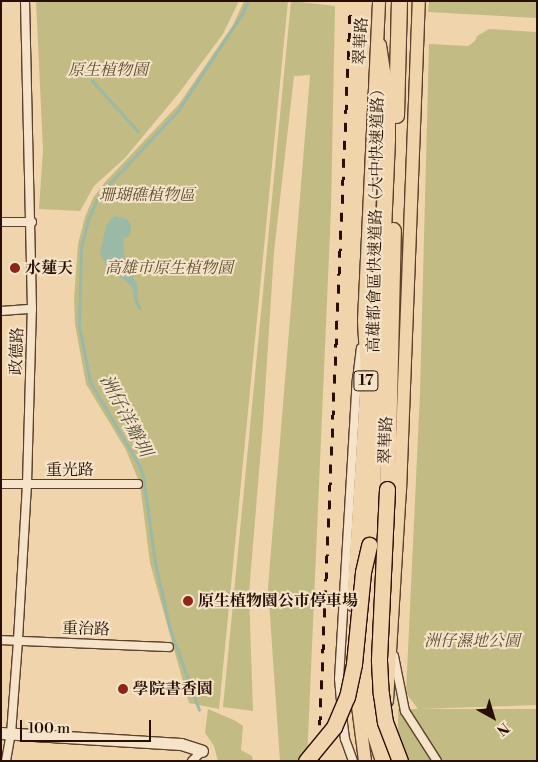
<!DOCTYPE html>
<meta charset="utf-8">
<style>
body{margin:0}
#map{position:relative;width:538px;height:762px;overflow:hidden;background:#f0d5ac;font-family:"Libre Bodoni","Noto Serif TC",serif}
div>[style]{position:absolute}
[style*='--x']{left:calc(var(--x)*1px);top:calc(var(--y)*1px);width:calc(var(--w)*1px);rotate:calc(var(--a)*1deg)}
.green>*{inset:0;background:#c2bb84;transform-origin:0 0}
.water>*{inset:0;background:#9ab9a7}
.stream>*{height:2.5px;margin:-1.25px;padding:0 1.25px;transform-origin:1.25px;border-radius:1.25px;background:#9ab9a7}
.roads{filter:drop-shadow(1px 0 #5b402c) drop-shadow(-1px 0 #5b402c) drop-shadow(0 1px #5b402c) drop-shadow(0 -1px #5b402c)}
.street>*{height:8px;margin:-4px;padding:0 4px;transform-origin:4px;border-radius:4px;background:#f5e4c9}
.secondary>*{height:11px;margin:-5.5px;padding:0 5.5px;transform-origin:5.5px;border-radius:5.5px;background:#f5e4c9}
.primary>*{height:12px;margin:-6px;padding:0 6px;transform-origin:6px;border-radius:6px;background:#f0d5ac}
.highway>*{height:15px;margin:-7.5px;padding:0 7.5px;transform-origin:7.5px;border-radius:7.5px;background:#f0d5ac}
.rail>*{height:2.5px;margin-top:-1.25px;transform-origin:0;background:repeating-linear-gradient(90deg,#290e02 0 9px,transparent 0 18px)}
.bridges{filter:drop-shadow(1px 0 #290e02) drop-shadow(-1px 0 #290e02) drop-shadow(0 1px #290e02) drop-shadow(0 -1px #290e02)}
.highway-bridge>*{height:15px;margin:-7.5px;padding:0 7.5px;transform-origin:7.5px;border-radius:7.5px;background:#f0d5ac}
.dots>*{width:14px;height:14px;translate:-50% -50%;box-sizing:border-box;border:2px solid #f5e4c9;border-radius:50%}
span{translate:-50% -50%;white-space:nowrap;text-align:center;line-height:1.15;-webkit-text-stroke:4px #f5e4c9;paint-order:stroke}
.shield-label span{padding:1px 4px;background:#f5e4c9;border:1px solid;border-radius:4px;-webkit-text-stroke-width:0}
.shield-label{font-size:15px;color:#290e02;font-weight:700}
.street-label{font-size:16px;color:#290e02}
.park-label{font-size:16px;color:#5f4b30;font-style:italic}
.poi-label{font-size:16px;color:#290e02;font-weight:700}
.left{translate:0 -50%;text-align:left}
.water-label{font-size:18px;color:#514a3c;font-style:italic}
.frame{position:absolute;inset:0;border:2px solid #290e02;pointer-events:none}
.north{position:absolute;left:468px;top:692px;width:50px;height:50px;-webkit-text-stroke:4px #f5e4c9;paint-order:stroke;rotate:141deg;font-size:14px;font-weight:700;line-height:20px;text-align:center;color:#290e02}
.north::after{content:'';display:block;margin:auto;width:18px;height:22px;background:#290e02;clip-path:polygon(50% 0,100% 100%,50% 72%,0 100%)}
.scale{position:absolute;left:20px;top:720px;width:131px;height:22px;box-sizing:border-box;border:2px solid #290e02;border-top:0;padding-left:6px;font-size:15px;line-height:18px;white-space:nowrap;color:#290e02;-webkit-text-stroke:4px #f5e4c9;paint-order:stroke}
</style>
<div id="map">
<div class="green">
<div style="clip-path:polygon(36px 1px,239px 1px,223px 34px,179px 93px,125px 158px,94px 186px,80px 211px,39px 209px,43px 150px)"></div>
<div style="clip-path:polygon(244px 1px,288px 1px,219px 709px,189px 703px,150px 563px,140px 484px,126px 450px,86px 384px,75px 324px,74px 299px,78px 244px,85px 217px,93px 198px,106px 181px,179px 104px,233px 25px)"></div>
<div style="clip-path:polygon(291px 1px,335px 6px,331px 209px,307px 761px,280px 761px,268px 587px,310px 75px,294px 76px,274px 252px,263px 424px,249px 593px,253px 711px,223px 707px)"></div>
<div style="clip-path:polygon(429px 1px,537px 1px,537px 18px,428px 12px)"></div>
<div style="clip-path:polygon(489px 29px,537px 32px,537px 705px,418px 709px,406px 693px,420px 393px,429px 44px,468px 46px,475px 41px,477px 36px)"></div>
<div style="clip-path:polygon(208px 709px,236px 721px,243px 726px,241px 750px,252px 756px,253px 761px,218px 761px,214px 746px,205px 733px)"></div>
<div style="left:537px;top:709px;width:52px;height:139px;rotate:90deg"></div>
</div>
<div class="water">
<div style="clip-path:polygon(114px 216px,127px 219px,131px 225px,130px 235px,123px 239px,125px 267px,137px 283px,138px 301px,142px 310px,139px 310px,135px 303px,132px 286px,107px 266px,100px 254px,106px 226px)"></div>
</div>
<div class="stream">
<div style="--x:92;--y:80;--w:69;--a:48"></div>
<div style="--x:199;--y:710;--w:85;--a:-109.9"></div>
<div style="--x:170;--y:630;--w:69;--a:-102.6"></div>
<div style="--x:155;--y:563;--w:87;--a:-97.9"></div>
<div style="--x:143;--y:477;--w:10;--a:-107"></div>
<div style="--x:140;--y:467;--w:99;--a:-120.5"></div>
<div style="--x:90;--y:382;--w:57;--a:-101.1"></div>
<div style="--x:79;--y:326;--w:78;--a:-88.5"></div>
<div style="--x:81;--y:248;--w:29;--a:-76"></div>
<div style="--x:88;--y:220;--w:21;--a:-67"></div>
<div style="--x:96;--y:201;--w:23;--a:-52"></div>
<div style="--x:110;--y:183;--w:98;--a:-46.7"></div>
<div style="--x:177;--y:112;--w:118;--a:-56.4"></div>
<div style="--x:242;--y:14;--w:14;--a:-65"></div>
</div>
<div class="roads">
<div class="street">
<div style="--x:1;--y:222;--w:31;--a:0"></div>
<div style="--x:1;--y:311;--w:31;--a:-4"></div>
<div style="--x:1;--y:484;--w:137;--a:0"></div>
<div style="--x:1;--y:640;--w:168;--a:2.4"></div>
<div style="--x:394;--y:656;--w:56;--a:78.7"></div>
<div style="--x:405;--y:711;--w:59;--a:57.4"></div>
<div style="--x:341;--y:701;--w:22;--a:-95"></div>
<div style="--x:339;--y:679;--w:300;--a:-86.6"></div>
<div style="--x:357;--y:380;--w:32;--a:-83"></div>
<div style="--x:342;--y:715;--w:24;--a:83"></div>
<div style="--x:345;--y:739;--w:23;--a:70"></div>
<div style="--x:6;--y:761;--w:27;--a:-80"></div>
<div style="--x:11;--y:734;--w:94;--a:-85.7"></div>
<div style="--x:18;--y:640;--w:156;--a:-86.7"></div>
<div style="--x:27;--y:484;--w:175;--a:-88.4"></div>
<div style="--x:32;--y:309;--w:308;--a:-91.3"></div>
<div style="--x:192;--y:761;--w:14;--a:-45"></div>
</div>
<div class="secondary">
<div style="--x:1;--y:733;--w:180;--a:3.5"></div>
<div style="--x:181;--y:744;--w:22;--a:18"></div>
</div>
<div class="primary">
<div style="--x:353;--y:605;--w:230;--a:-86.5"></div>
<div style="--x:367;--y:375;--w:54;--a:-93.2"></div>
<div style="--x:364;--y:321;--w:320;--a:-87.3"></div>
<div style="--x:354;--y:675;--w:87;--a:82.7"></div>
<div style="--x:387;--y:701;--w:210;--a:-86.5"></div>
<div style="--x:400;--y:491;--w:490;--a:-87.8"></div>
</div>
<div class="highway">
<div style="--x:378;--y:45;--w:59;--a:81.2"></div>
<div style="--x:387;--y:103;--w:36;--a:90"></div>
<div style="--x:387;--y:139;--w:406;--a:92.5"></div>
<div style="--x:369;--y:545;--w:30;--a:86"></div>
<div style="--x:371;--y:575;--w:88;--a:94.5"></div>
<div style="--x:364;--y:663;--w:54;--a:84.7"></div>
<div style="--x:369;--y:717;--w:46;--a:72.3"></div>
<div style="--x:396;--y:115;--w:114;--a:-88.5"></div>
<div style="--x:387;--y:489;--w:259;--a:-88.7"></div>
</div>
</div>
<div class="rail">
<div style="--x:318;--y:761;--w:753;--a:-87.56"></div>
</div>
<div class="bridges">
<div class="highway-bridge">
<div style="--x:387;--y:489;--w:172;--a:92.7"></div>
<div style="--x:379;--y:661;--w:33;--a:87"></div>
<div style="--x:381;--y:694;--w:28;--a:82"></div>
<div style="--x:385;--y:722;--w:42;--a:69"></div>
<div style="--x:306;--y:761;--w:44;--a:-50.5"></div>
<div style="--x:334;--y:727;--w:33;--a:-67"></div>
<div style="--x:347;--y:697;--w:34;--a:-78"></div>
<div style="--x:354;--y:664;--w:92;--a:-84.4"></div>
<div style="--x:363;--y:572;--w:28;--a:-77"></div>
</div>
</div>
<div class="dots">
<div style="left:15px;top:268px;background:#8f2418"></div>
<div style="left:188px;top:601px;background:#8f2418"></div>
<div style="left:123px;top:689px;background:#8f2418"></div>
</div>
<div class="shield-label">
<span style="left:366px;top:381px">17</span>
</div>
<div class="street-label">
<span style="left:361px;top:41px;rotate:-87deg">翠華路</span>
<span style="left:376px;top:217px;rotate:-89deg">高雄都會區快速道路（大中快速道路）</span>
<span style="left:17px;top:351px;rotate:-88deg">政德路</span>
<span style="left:386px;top:440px;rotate:-88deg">翠華路</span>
<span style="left:70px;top:470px">重光路</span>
<span style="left:86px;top:629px;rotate:2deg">重治路</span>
</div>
<div class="park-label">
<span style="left:108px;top:70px">原生植物園</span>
<span style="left:147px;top:195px">珊瑚礁植物區</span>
<span style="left:169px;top:268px">高雄市原生植物園</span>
<span style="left:472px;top:641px">洲仔濕地公園</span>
</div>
<div class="poi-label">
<span class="left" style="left:25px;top:268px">水蓮天</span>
<span class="left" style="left:198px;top:601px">原生植物園公巿停車場</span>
<span class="left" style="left:133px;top:689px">學院書香園</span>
</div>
<div class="water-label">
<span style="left:125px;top:416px;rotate:62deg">洲仔洋瓣圳</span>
</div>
<div class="frame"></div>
<div class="north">N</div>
<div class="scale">100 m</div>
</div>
